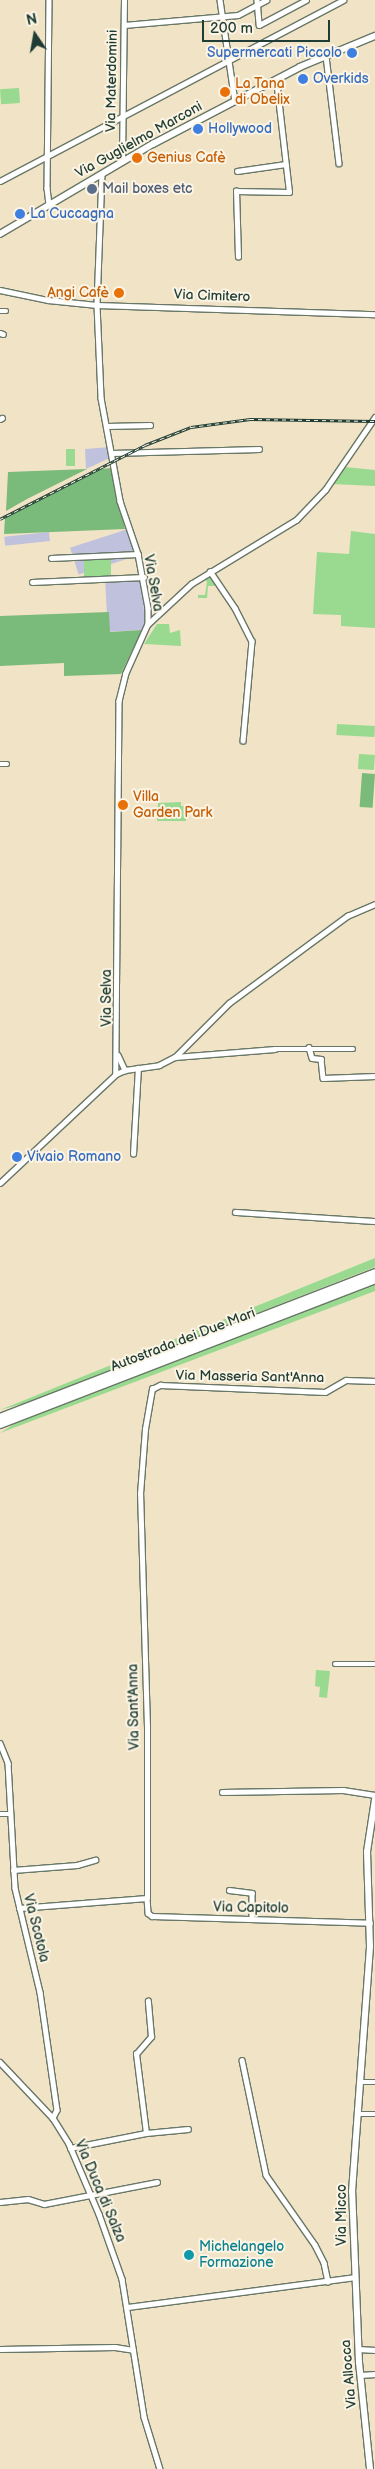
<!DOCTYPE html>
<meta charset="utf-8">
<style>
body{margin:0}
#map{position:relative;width:375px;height:2469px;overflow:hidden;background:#f1e3c5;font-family:"Balsamiq Sans",sans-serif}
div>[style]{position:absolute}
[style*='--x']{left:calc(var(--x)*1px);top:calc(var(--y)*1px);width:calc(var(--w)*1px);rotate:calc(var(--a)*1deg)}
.industrial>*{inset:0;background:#c0c2dd;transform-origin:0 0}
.green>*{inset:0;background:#99da90;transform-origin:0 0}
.forest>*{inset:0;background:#7aba7a;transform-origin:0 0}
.roads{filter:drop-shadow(1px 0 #687767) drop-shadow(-1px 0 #687767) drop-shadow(0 1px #687767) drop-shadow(0 -1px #687767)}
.street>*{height:4.5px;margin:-2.25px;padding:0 2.25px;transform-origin:2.25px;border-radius:2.25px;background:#fff}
.secondary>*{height:5.5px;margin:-2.75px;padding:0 2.75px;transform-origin:2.75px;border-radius:2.75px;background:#fff}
.highway>*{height:8px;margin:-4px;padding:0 4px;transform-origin:4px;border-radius:4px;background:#fff}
.rail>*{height:3px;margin-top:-1.5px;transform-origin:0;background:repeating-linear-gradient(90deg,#fcf5e5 0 4px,#1f3d34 0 8px);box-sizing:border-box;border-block:1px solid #1f3d34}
.dots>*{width:14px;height:14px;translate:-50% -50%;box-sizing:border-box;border:2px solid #fcf5e5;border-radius:50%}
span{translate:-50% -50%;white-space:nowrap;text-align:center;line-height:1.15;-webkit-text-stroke:4px #fcf5e5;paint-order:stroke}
.shop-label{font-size:14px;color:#366cbe}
.right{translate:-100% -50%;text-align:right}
.left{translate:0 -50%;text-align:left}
.street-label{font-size:14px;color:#1f3d34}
.food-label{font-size:14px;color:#c56008}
.service-label{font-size:14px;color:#4e5e75}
.culture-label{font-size:14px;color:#0d838f}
.north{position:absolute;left:10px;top:10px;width:50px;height:50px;-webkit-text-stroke:4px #fcf5e5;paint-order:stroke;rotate:348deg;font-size:14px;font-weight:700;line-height:20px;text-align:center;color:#1f3d34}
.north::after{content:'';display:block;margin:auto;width:18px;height:22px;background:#1f3d34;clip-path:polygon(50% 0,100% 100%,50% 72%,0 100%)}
.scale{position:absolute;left:202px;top:20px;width:128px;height:22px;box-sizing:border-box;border:2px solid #1f3d34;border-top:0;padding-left:6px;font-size:15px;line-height:18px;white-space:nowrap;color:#1f3d34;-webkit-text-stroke:4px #fcf5e5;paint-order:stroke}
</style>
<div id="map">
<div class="industrial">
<div style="clip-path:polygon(110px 447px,112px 457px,86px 469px,85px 449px)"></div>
<div style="left:128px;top:529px;width:28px;height:61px;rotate:72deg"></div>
<div style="left:49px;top:532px;width:9px;height:45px;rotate:84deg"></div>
<div style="left:142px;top:576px;width:54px;height:37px;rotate:87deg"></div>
</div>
<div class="green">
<div style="left:19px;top:88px;width:15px;height:19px;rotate:86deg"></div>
<div style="left:66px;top:449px;width:9px;height:17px"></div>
<div style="clip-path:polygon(345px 467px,375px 470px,375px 486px,332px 484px)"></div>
<div style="clip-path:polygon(351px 531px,375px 534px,375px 628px,341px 626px,341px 615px,313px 614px,317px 552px,349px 554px)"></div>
<div style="left:111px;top:557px;width:20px;height:27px;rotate:90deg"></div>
<div style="clip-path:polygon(209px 575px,217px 586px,208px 586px,207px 598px,198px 598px,198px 595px,205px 595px,207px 582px,204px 578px)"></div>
<div style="clip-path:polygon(157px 624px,169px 624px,170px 633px,180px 630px,181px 646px,144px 644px)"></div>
<div style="left:337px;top:724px;width:38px;height:11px;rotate:3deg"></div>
<div style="left:359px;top:754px;width:16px;height:15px;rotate:4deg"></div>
<div style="clip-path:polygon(181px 802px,181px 806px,186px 806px,186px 821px,157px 821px,158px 803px)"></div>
<div style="clip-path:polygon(375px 1258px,375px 1267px,26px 1403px,0 1410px)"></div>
<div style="clip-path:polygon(375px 1283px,375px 1291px,0 1433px,19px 1421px)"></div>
<div style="clip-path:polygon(316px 1670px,330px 1671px,327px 1698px,319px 1697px,320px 1687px,315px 1686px)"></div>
</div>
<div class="forest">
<div style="clip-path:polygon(111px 468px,125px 529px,4px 534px,5px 518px,13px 513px,101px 469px)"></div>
<div style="clip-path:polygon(87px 469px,27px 499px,6px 511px,8px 472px)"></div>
<div style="clip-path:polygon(109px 612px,110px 632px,142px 630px,121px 674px,64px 676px,64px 663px,0 666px,0 616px)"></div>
<div style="left:362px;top:773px;width:13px;height:34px;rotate:4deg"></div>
</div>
<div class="roads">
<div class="street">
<div style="--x:49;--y:0;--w:188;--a:90.6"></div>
<div style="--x:47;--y:188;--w:17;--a:83"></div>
<div style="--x:220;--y:0;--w:102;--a:81.6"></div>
<div style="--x:257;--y:0;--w:25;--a:85"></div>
<div style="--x:259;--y:25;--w:53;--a:-28"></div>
<div style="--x:124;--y:25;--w:114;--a:-5"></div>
<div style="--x:238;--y:15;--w:32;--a:-28"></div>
<div style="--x:326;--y:56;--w:108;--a:83.1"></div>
<div style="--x:122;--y:162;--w:162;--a:-89.3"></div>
<div style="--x:237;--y:171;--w:49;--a:-8.1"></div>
<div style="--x:102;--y:174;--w:131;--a:92.2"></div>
<div style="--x:97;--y:305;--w:93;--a:87.5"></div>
<div style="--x:101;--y:398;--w:105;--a:79.5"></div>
<div style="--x:120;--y:501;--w:56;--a:71.2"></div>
<div style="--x:138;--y:554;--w:55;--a:79.5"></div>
<div style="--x:148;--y:608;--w:16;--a:90"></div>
<div style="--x:148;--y:624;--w:54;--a:114.2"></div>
<div style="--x:126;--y:673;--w:29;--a:104"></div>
<div style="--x:119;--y:701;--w:373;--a:90.5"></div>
<div style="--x:0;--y:181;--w:388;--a:-27.8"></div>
<div style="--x:238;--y:257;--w:66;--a:-91.7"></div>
<div style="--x:236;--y:191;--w:53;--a:1.1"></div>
<div style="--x:289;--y:192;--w:113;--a:-96.6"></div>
<div style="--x:0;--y:290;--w:49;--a:11.8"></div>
<div style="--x:48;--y:300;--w:49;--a:5.8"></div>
<div style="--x:97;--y:305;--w:278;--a:1.9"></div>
<div style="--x:0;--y:311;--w:6;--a:0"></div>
<div style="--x:0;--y:333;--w:3;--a:18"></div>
<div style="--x:0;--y:419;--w:2;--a:-27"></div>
<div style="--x:107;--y:426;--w:43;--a:-1.3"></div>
<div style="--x:112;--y:453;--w:147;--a:-1.6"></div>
<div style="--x:51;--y:558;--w:87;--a:-2.6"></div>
<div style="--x:210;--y:571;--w:45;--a:56"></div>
<div style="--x:235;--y:608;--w:37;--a:63"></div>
<div style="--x:252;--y:641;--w:100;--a:95.1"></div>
<div style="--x:32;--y:582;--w:112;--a:-2.6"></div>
<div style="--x:148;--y:624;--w:59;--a:-42.9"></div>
<div style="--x:191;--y:584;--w:123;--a:-31.4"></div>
<div style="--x:296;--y:520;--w:42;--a:-46"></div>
<div style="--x:325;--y:490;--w:88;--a:-55.6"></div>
<div style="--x:0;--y:764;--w:7;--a:0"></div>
<div style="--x:309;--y:1047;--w:11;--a:75"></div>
<div style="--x:312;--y:1058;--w:9;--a:6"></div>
<div style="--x:321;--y:1059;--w:19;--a:84"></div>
<div style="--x:323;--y:1078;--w:52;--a:-2.2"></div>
<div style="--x:118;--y:1055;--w:17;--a:65"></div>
<div style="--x:175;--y:1057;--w:100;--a:-4.6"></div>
<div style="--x:275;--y:1049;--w:78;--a:0"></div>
<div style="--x:133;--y:1154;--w:86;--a:-86.7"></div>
<div style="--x:0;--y:1183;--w:159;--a:-43.2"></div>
<div style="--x:116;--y:1074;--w:10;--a:-24"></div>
<div style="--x:125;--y:1070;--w:34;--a:-8"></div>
<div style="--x:159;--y:1065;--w:18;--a:-27"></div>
<div style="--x:175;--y:1057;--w:76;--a:-45"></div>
<div style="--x:229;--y:1003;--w:147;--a:-36.4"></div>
<div style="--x:347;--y:916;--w:30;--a:-23"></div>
<div style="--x:235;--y:1212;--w:140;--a:3.7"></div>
<div style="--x:335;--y:1664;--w:40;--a:0"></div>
<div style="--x:0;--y:1743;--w:22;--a:68"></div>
<div style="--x:8;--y:1763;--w:125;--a:86.8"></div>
<div style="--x:15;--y:1888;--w:107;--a:76.5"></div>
<div style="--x:40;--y:1992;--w:119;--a:81.8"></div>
<div style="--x:57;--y:2110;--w:9;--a:117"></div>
<div style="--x:222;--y:1792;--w:121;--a:-0.9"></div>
<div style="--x:343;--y:1790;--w:32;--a:9"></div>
<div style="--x:0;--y:1814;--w:10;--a:0"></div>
<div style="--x:13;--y:1870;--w:64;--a:-4.5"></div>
<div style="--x:77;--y:1865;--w:19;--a:-16"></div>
<div style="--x:229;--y:1890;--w:23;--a:7"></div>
<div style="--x:252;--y:1893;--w:26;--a:90"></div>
<div style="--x:147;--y:1898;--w:15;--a:86"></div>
<div style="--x:148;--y:1913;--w:5;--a:37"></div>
<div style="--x:152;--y:1916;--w:218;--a:1.8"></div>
<div style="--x:19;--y:1908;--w:128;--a:-4.5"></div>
<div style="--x:147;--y:1898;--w:171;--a:-90"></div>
<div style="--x:147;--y:1727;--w:233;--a:-91.7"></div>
<div style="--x:140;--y:1494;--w:65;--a:-85.6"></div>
<div style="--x:145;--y:1429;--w:41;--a:-80.1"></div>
<div style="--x:152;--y:1389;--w:9;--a:-27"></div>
<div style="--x:160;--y:1385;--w:165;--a:2.4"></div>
<div style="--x:325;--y:1392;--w:24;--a:-30"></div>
<div style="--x:346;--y:1380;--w:29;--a:2"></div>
<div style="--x:242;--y:2060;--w:117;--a:78.2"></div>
<div style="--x:266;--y:2175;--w:85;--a:55"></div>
<div style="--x:315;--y:2245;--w:20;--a:63"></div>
<div style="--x:324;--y:2263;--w:19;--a:78"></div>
<div style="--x:0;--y:2062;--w:77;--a:46.6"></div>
<div style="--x:53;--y:2118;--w:31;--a:58"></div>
<div style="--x:69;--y:2144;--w:76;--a:66.8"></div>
<div style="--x:99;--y:2214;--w:69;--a:70.5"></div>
<div style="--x:122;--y:2279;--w:140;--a:80.9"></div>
<div style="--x:144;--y:2417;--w:54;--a:72.9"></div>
<div style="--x:361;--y:2082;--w:14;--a:0"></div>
<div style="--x:359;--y:2114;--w:16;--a:0"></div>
<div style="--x:146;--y:2133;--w:80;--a:-97.2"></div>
<div style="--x:136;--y:2054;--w:23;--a:-49"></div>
<div style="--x:151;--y:2037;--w:36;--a:-95"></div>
<div style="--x:70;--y:2148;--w:77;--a:-11.2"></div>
<div style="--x:146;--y:2133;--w:42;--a:-5.4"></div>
<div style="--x:0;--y:2202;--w:28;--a:-6"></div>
<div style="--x:28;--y:2199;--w:17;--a:17"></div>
<div style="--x:44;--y:2204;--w:115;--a:-11"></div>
<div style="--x:128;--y:2307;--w:229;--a:-7.5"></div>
<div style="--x:0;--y:2349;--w:115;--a:-1"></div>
<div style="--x:115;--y:2347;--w:18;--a:9"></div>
<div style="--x:358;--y:2349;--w:17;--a:3"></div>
<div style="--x:360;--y:2375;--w:15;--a:-4"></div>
</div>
<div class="secondary">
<div style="--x:0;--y:234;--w:178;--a:-30.5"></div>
<div style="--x:153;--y:144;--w:166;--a:-27.6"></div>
<div style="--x:300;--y:67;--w:81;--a:-22.5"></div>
<div style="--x:370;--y:2469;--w:107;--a:-95.9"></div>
<div style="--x:359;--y:2363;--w:171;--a:-92.3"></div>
<div style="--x:352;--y:2192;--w:246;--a:-85.8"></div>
<div style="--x:370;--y:1947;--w:95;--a:-91.8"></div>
<div style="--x:367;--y:1852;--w:53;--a:-81.3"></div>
</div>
<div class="highway">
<div style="--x:0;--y:1418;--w:402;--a:-21.1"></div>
<div style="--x:0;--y:1424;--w:402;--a:-21.1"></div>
</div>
</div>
<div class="rail">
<div style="--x:0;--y:519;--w:163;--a:-27"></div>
<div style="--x:145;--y:445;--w:49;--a:-21.4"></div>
<div style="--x:191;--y:427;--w:60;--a:-7.7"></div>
<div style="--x:250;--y:419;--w:125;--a:0.9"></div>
</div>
<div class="dots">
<div style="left:352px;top:53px;background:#3f7fe0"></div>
<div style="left:303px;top:79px;background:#3f7fe0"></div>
<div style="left:225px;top:92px;background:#e8710a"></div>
<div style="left:198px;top:129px;background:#3f7fe0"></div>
<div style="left:137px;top:158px;background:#e8710a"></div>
<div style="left:92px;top:189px;background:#5c6f8a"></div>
<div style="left:20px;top:214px;background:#3f7fe0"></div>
<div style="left:119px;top:293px;background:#e8710a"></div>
<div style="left:123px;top:805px;background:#e8710a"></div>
<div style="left:17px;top:1157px;background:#3f7fe0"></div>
<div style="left:189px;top:2255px;background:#0f9aa8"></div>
</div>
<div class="shop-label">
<span class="right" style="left:342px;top:53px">Supermercati Piccolo</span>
<span class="left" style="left:313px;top:79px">Overkids</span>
<span class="left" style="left:208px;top:129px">Hollywood</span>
<span class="left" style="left:30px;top:214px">La Cuccagna</span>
<span class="left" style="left:27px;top:1157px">Vivaio Romano</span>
</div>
<div class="street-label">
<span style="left:112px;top:81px;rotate:-89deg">Via Materdomini</span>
<span style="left:139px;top:140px;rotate:-29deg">Via Guglielmo Marconi</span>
<span style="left:212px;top:296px;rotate:2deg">Via Cimitero</span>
<span style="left:153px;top:583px;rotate:80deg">Via Selva</span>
<span style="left:107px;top:998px;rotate:-90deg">Via Selva</span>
<span style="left:183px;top:1340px;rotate:-21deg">Autostrada dei Due Mari</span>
<span style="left:250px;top:1377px;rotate:1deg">Via Masseria Sant'Anna</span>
<span style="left:134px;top:1707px;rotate:-91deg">Via Sant'Anna</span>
<span style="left:251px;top:1908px;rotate:1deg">Via Capitolo</span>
<span style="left:36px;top:1928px;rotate:76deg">Via Scotola</span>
<span style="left:100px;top:2191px;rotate:67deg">Via Duca di Salza</span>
<span style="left:342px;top:2215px;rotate:-90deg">Via Micco</span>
<span style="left:349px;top:2374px;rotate:-95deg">Via Allocca</span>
</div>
<div class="food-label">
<span class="left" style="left:235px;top:92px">La Tana<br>di Obelix</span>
<span class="left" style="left:147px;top:158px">Genius Cafè</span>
<span class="right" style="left:109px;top:293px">Angi Cafè</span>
<span class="left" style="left:133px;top:805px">Villa<br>Garden Park</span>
</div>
<div class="service-label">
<span class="left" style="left:102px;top:189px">Mail boxes etc</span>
</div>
<div class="culture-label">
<span class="left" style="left:199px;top:2255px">Michelangelo<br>Formazione</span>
</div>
<div class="north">N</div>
<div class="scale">200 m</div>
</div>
